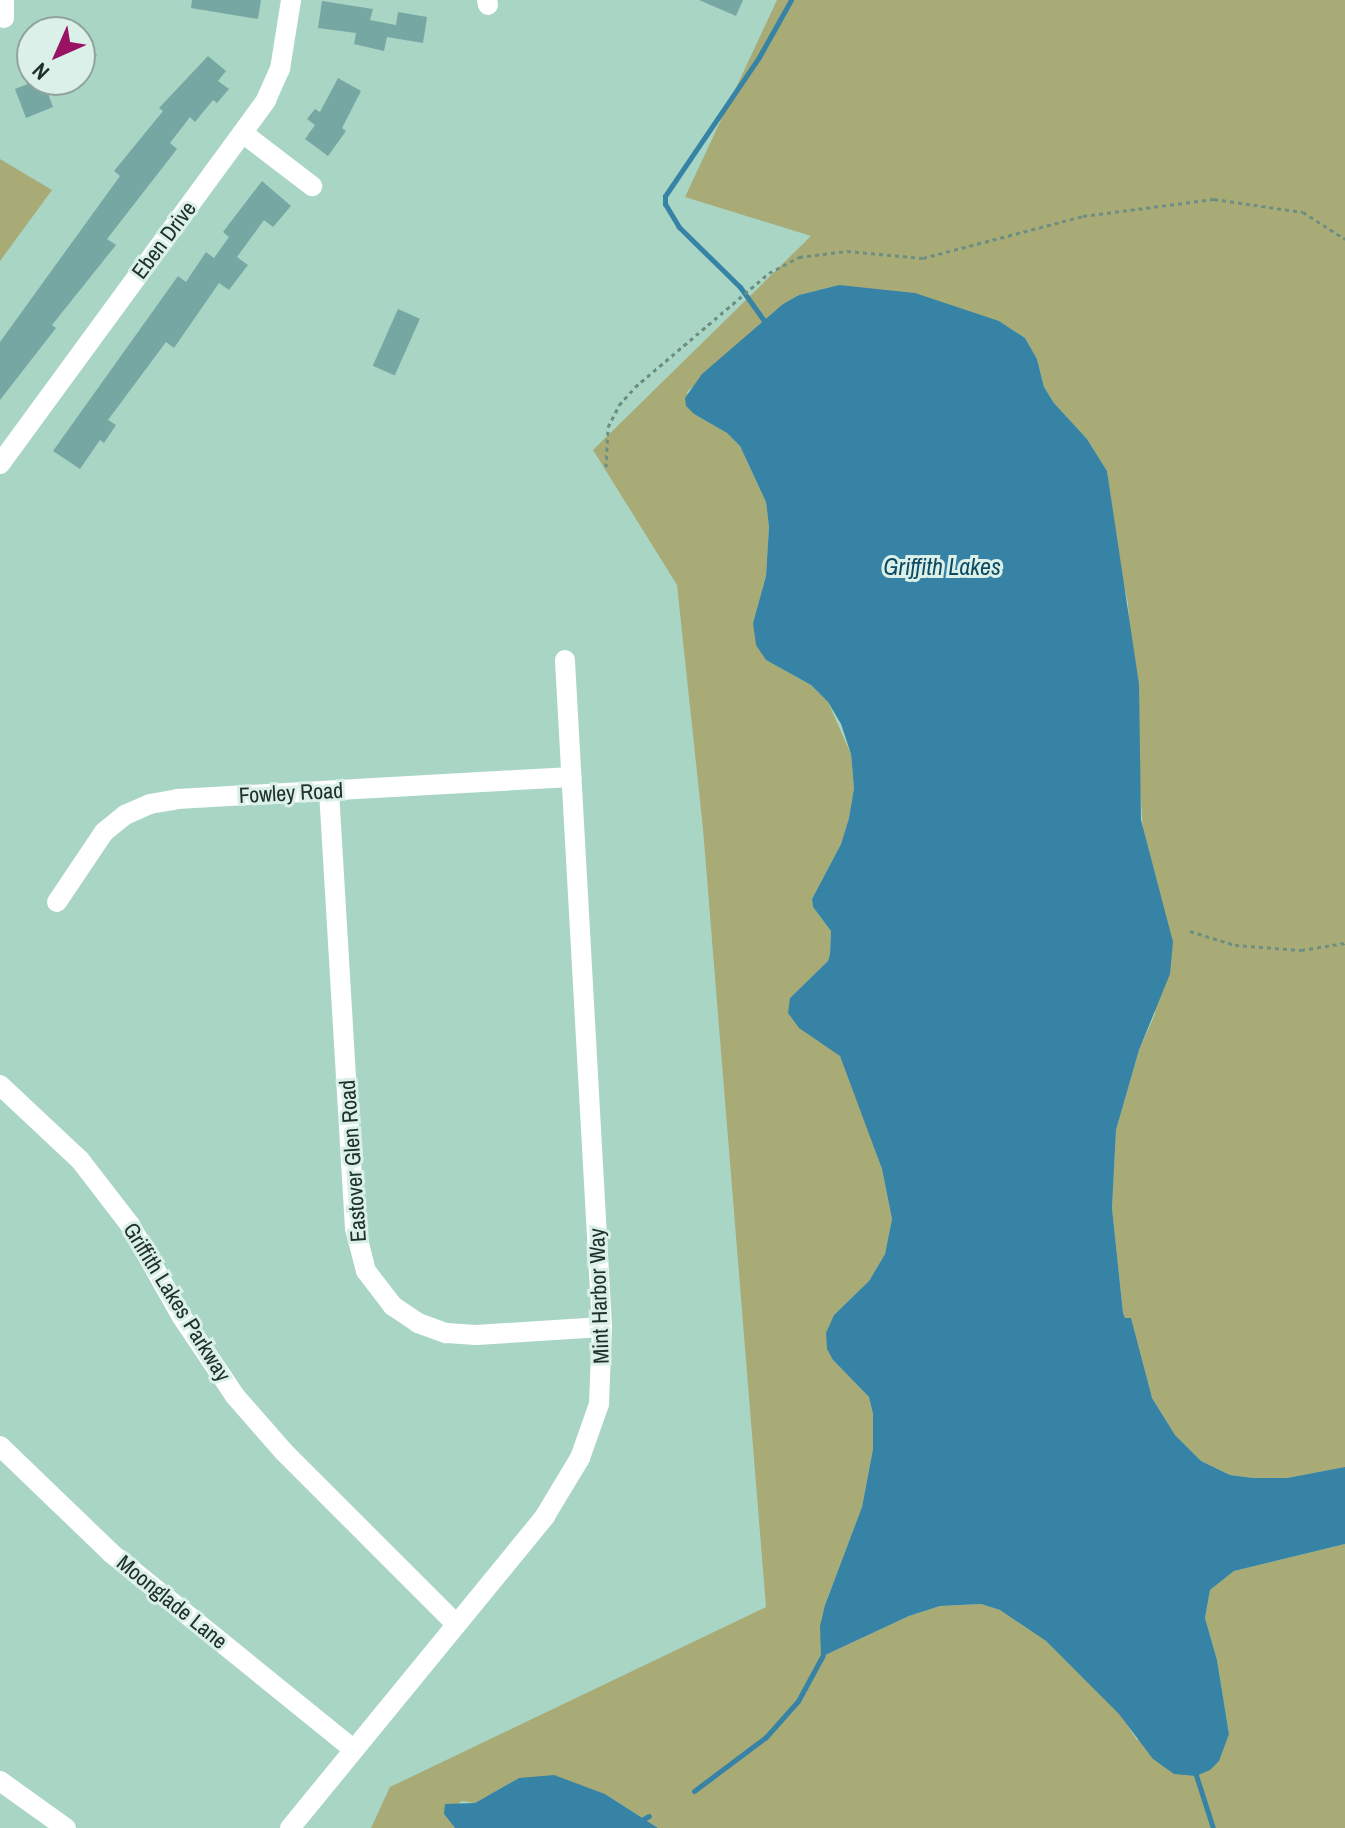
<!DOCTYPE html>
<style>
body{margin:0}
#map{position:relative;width:1345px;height:1828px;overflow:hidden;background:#a9d5c5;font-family:"Archivo Narrow",sans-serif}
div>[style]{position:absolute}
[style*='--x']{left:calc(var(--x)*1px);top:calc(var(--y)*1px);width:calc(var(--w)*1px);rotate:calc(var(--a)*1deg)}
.green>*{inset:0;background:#a9ab77}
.water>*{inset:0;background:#3783a5}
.stream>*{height:5px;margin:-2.5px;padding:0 2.5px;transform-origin:2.5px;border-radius:2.5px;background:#3783a5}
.building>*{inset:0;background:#77a7a3;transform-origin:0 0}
.path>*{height:3px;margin-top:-1.5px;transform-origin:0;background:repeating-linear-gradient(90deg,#6d8e82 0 4px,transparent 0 8px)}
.minor>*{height:20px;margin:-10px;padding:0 10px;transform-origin:10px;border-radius:10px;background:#fff}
span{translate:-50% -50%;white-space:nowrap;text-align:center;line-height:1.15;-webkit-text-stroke:6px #daf0e8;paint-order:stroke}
.street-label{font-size:22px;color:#20312b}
.water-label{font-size:24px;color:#0d4b64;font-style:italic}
.north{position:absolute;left:16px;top:16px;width:80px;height:80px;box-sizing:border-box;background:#daf0e8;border:2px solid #90a49c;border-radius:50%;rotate:225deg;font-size:22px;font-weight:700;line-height:32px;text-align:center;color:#20312b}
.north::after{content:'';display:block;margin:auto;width:28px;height:36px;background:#9a1264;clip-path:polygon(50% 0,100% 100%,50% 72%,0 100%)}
</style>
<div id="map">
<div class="green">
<div style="clip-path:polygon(777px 0,1345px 0,1345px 1467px,1287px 1478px,1253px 1478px,1230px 1475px,1201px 1461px,1175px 1435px,1152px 1398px,1123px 1313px,1112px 1208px,1116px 1130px,1139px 1050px,1155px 1014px,1128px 604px,1115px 542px,1107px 471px,1087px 439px,1054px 403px,1044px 387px,1037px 359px,1025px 338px,999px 321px,839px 285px,799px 295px,783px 304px,687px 392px,694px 414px,727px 433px,740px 446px,766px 502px,769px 527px,766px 576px,753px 623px,766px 660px,811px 685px,828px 702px,851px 754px,854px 788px,849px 818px,841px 844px,812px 899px,813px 907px,831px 931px,830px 954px,828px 961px,790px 998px,840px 1056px,848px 1073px,882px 1169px,892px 1219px,885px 1254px,869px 1281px,834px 1315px,833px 1360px,869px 1397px,873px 1414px,873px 1449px,862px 1507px,825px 1605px,821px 1657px,909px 1616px,940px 1606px,981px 1604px,1000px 1610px,1046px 1641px,1120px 1714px,1137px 1740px,1229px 1734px,1217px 1660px,1205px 1618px,1210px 1590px,1234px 1571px,1345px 1544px,1345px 1828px,658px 1828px,605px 1794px,519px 1778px,475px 1803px,462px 1801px,444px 1814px,455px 1828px,371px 1828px,390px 1787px,766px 1607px,703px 829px,677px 585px,593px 450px,811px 236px,685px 197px)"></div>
<div style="clip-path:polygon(0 159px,52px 190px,0 261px)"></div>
</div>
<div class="water">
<div style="clip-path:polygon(839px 285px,915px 293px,999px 321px,1025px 338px,1037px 359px,1044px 387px,1054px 403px,1087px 439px,1107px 471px,1139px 684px,1141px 820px,1173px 942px,1170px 974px,1139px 1050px,1116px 1130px,1112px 1208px,1123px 1313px,1125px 1318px,1131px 1318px,1152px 1398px,1175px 1435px,1201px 1461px,1230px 1475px,1253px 1478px,1287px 1478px,1345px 1467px,1345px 1544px,1234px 1571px,1210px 1590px,1205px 1618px,1217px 1660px,1229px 1734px,1219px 1761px,1210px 1770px,1196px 1776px,1174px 1774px,1153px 1759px,1119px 1714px,1046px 1641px,1000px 1610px,981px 1604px,940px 1606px,909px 1616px,821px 1657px,820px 1626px,825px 1605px,862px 1507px,873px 1449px,873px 1414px,869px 1397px,833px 1360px,827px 1349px,826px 1333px,834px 1315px,869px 1281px,885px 1254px,892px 1219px,882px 1169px,840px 1056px,799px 1028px,788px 1013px,790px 998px,828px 961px,830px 954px,831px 931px,813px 907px,812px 899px,841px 844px,849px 818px,854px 788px,851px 754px,841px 724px,828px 702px,811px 685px,766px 660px,756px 645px,753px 623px,766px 576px,769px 527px,766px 502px,740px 446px,727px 433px,694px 414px,686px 406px,685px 398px,702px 374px,783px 304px,799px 295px)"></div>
<div style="clip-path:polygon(554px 1775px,605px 1794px,658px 1828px,455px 1828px,444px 1814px,445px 1804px,475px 1803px,519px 1778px)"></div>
</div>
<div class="stream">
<div style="--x:762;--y:327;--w:6;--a:-59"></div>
<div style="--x:765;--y:322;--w:43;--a:-125.5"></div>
<div style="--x:740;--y:287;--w:86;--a:-135.5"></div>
<div style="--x:679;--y:227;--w:27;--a:-121"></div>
<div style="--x:665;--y:204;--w:8;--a:-90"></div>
<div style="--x:665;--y:196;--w:168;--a:-55.9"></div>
<div style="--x:759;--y:57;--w:65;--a:-60.7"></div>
<div style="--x:1195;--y:1772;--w:59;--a:72.2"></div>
<div style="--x:694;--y:1791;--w:90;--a:-36.9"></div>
<div style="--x:766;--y:1737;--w:48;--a:-48.4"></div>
<div style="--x:798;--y:1701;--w:52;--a:-61.5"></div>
<div style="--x:628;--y:1828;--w:24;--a:-30"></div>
</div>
<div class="building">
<div style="clip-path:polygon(192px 0,261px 0,258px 19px,191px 8px)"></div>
<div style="clip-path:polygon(699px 0,743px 0,736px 16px)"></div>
<div style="clip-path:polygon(322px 1px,373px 9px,370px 20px,396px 25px,398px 12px,427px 17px,423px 43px,387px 37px,384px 51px,354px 44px,356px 33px,318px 28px)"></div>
<div style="clip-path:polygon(80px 43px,97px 55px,80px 78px)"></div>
<div style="clip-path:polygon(208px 56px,226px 71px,218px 81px,229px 89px,217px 103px,213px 100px,195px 122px,190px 117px,170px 143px,177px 149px,107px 239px,116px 245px,52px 325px,56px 328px,0 400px,0 342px,120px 176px,114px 171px,163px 111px,159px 108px)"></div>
<div style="clip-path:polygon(338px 78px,361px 91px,342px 128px,346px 131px,328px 156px,305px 139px,315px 125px,307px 119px,315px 109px,320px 112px)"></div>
<div style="clip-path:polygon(38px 80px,43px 80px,53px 107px,26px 118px,15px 89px)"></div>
<div style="clip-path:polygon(262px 181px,291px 206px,273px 227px,264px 220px,237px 257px,248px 265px,229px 290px,219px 283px,174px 348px,166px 342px,108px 420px,116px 425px,104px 443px,100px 440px,80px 469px,53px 451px,178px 276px,186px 282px,206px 252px,214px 258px,229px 237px,223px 232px)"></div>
<div style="left:398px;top:309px;width:24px;height:62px;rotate:24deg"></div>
</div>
<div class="path">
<div style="--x:606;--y:467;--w:40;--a:-87.1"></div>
<div style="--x:608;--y:427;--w:25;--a:-63"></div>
<div style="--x:619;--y:405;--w:24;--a:-48"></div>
<div style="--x:635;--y:387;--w:176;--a:-40.4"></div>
<div style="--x:769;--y:273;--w:34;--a:-28"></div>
<div style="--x:799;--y:257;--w:48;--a:-7.1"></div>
<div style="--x:847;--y:251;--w:76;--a:5.3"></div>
<div style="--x:923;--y:258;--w:165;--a:-14.7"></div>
<div style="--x:1083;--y:216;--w:132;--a:-7.4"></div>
<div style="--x:1214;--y:199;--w:90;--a:8.3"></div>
<div style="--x:1303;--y:212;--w:50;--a:32.7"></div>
<div style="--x:1190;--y:931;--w:47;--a:17.3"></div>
<div style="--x:1235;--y:945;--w:66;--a:4.3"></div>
<div style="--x:1301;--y:950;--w:45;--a:-9"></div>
</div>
<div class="minor">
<div style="--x:487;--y:0;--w:5;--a:79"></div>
<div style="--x:4;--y:18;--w:18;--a:-90"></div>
<div style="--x:244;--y:134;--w:86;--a:37.4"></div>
<div style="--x:0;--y:464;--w:451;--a:-53.8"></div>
<div style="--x:266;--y:100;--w:34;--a:-66"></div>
<div style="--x:280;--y:69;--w:70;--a:-80.9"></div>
<div style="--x:329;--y:791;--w:438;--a:86.6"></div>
<div style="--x:355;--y:1228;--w:44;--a:75.7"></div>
<div style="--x:366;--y:1271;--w:44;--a:52.4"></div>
<div style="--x:393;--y:1306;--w:30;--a:34"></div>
<div style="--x:418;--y:1323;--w:30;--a:20"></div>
<div style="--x:446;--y:1333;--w:30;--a:4"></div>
<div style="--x:476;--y:1335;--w:126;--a:-3.6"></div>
<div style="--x:57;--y:902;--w:84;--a:-56.1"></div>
<div style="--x:104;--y:832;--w:27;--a:-39"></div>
<div style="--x:125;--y:815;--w:27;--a:-24"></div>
<div style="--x:150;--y:804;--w:27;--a:-10"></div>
<div style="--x:177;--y:799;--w:395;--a:-3.2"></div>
<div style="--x:0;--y:1085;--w:110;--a:43.2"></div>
<div style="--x:80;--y:1160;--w:82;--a:52.4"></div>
<div style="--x:130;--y:1225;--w:106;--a:60.5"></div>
<div style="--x:182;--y:1317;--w:95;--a:56.1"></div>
<div style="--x:235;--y:1396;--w:74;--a:48.8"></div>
<div style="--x:284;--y:1452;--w:242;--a:45"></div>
<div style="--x:0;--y:1446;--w:154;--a:43.9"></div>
<div style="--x:111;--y:1553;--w:311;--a:39"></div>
<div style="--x:0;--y:1781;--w:81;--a:35.5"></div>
<div style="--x:290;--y:1828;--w:403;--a:-50.7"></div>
<div style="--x:545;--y:1516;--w:68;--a:-58.9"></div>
<div style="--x:580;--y:1458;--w:57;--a:-70.6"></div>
<div style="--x:599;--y:1404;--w:77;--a:-87.8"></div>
<div style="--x:602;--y:1327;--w:668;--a:-93.18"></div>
</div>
<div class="street-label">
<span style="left:164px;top:240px;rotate:-53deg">Eben Drive</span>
<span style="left:291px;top:793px;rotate:-3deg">Fowley Road</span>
<span style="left:353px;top:1161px;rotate:-94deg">Eastover Glen Road</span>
<span style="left:599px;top:1296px;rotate:-92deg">Mint Harbor Way</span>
<span style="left:177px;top:1302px;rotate:58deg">Griffith Lakes Parkway</span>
<span style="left:172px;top:1602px;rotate:39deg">Moonglade Lane</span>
</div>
<div class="water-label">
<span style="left:942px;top:567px">Griffith Lakes</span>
</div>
<div class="north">N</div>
</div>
